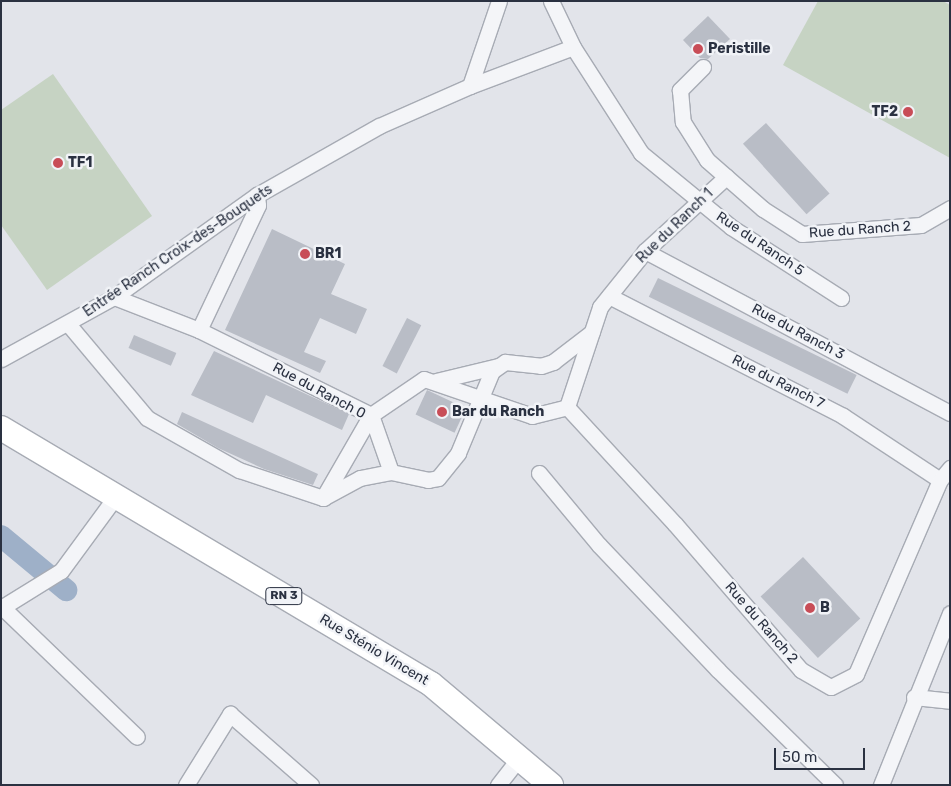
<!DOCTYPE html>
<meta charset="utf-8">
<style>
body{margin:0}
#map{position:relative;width:951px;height:786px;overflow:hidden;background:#e2e4ea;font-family:Rubik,sans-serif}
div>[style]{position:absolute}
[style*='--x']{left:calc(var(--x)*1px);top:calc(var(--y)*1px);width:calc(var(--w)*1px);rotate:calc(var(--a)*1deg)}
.green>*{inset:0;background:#c6d3c3}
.river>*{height:22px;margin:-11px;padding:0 11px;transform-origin:11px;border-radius:11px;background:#9eb0c8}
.building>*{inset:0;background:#b9bdc6;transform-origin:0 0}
.roads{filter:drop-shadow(1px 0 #a7abb4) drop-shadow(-1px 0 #a7abb4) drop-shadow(0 1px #a7abb4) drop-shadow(0 -1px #a7abb4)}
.minor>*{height:15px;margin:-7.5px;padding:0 7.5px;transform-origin:7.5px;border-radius:7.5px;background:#f4f5f8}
.primary>*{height:24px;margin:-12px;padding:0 12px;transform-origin:12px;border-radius:12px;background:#fff}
.dots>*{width:14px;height:14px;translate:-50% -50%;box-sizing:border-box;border:2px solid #f1f3f7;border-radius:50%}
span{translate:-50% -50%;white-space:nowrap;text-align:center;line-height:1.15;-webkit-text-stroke:5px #f1f3f7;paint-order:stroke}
.shield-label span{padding:1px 4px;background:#f1f3f7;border:1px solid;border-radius:4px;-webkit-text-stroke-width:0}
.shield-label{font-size:12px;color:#2a3141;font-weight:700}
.poi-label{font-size:14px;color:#2a3141;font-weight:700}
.left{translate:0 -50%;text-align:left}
.right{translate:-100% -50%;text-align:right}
.street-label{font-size:14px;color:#2a3141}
.frame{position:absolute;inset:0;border:2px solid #2a3141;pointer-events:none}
.scale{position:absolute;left:774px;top:748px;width:91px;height:22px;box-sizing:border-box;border:2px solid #2a3141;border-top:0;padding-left:6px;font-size:15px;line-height:18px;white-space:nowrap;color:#2a3141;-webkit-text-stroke:4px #f1f3f7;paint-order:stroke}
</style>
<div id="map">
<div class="green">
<div style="clip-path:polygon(818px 1px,943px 1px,950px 5px,950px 158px,783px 65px)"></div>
<div style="clip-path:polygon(53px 74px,152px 216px,47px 290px,1px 225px,1px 110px)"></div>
</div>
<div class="river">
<div style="--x:1;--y:536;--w:85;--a:39.7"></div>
</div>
<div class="building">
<div style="clip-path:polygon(708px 16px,730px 39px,708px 59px,700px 58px,683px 40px)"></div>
<div style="left:766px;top:123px;width:95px;height:31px;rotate:48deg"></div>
<div style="clip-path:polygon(272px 229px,345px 264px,331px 294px,367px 309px,356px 334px,320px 318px,304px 352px,326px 361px,320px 373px,225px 330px)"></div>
<div style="left:658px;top:278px;width:221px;height:21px;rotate:26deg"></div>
<div style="left:407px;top:318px;width:16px;height:54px;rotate:27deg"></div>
<div style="left:134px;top:335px;width:46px;height:14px;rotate:23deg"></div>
<div style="clip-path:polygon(214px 351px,349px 414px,342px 430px,266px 395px,253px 423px,191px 395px)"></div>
<div style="left:427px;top:390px;width:43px;height:27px;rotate:25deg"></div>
<div style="clip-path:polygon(182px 412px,318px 474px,313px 485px,264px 469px,218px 448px,177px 424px)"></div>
<div style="left:803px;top:557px;width:84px;height:58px;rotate:47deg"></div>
</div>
<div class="roads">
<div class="minor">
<div style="--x:551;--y:1;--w:51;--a:64.4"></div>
<div style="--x:573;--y:47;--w:126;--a:57.3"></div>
<div style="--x:641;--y:153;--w:117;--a:39.4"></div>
<div style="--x:731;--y:227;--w:131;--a:32.8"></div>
<div style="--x:703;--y:67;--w:33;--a:135"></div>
<div style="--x:680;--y:90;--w:32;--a:85"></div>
<div style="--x:683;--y:122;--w:45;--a:57.7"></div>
<div style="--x:707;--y:160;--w:74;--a:41.2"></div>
<div style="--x:763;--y:209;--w:46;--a:32.7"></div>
<div style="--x:802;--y:234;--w:119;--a:-4.3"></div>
<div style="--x:921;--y:225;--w:34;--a:-30"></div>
<div style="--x:470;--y:86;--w:90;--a:-71.2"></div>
<div style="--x:645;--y:251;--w:345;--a:28"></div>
<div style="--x:609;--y:296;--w:263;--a:27.1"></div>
<div style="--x:843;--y:416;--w:116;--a:33.4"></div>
<div style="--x:69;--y:325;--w:121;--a:50"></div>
<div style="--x:147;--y:418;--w:106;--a:29.5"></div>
<div style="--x:239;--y:470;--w:89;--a:18.4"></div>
<div style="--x:323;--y:498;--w:96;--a:-60"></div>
<div style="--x:371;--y:415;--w:192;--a:-153.7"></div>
<div style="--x:199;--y:330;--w:91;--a:-158.8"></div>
<div style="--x:199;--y:330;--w:138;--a:-64.7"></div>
<div style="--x:258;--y:205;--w:10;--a:-96"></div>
<div style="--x:1;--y:359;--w:129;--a:-28.8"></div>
<div style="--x:114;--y:297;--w:176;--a:-35.5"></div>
<div style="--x:257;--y:195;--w:140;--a:-29.5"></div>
<div style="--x:379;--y:126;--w:99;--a:-23.7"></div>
<div style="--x:470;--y:86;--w:110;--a:-20.7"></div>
<div style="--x:436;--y:381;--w:64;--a:-13.6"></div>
<div style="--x:567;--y:407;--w:159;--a:47.3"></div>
<div style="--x:675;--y:524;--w:193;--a:49.2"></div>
<div style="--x:801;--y:670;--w:34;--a:30"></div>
<div style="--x:831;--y:687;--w:28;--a:-27"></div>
<div style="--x:856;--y:674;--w:211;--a:-66.6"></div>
<div style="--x:940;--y:480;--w:16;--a:-50"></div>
<div style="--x:391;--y:472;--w:60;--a:-109.3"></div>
<div style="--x:371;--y:415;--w:64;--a:-34.2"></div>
<div style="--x:424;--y:379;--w:114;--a:18.9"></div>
<div style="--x:532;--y:416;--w:36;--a:-14"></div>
<div style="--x:567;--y:407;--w:105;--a:-71.7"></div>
<div style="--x:600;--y:307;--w:72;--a:-51.2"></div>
<div style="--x:645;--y:251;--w:110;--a:-42.4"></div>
<div style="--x:539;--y:473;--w:94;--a:50.2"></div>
<div style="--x:599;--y:545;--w:173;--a:46.4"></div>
<div style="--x:718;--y:670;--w:164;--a:44.5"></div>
<div style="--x:323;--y:498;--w:42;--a:-28.4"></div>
<div style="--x:360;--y:478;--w:32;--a:-11"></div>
<div style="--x:391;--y:472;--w:38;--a:12"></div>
<div style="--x:428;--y:480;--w:10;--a:-11"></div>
<div style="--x:438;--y:478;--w:32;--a:-51"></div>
<div style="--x:458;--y:453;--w:89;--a:-67.5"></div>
<div style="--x:492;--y:371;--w:16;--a:-35"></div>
<div style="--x:505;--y:362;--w:36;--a:6"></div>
<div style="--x:541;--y:366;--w:13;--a:-18"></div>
<div style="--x:553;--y:362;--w:49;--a:-37.6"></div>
<div style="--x:2;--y:607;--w:187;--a:43.9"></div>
<div style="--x:1;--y:608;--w:70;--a:-31.7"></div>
<div style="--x:61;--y:571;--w:93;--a:-53.7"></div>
<div style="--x:914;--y:697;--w:36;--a:6"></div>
<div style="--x:186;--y:785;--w:84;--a:-58.2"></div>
<div style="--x:230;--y:714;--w:108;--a:41.2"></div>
<div style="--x:498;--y:785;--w:36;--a:-52"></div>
<div style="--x:881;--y:785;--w:185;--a:-68.1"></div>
</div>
<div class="primary">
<div style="--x:1;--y:428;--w:500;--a:30.77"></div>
<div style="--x:431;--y:684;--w:157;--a:40.1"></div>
</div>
</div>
<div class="dots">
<div style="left:698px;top:49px;background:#c84d57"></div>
<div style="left:908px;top:112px;background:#c84d57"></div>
<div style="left:58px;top:163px;background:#c84d57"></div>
<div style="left:305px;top:254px;background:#c84d57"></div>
<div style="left:442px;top:412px;background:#c84d57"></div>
<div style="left:810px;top:608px;background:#c84d57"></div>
</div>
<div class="shield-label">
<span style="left:284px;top:596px">RN 3</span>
</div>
<div class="poi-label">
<span class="left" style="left:708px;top:49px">Peristille</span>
<span class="right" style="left:898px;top:112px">TF2</span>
<span class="left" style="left:68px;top:163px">TF1</span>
<span class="left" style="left:315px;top:254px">BR1</span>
<span class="left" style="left:452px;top:412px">Bar du Ranch</span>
<span class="left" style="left:820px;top:608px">B</span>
</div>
<div class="street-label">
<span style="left:675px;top:226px;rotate:-44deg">Rue du Ranch 1</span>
<span style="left:860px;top:230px;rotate:-4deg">Rue du Ranch 2</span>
<span style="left:760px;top:244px;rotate:34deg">Rue du Ranch 5</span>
<span style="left:178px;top:251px;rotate:-34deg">Entrée Ranch Croix-des-Bouquets</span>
<span style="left:798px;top:332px;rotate:28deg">Rue du Ranch 3</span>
<span style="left:778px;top:382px;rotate:27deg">Rue du Ranch 7</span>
<span style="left:319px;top:391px;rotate:28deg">Rue du Ranch 0</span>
<span style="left:761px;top:623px;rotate:49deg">Rue du Ranch 2</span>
<span style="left:374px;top:650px;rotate:31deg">Rue Sténio Vincent</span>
</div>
<div class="frame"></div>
<div class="scale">50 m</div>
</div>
